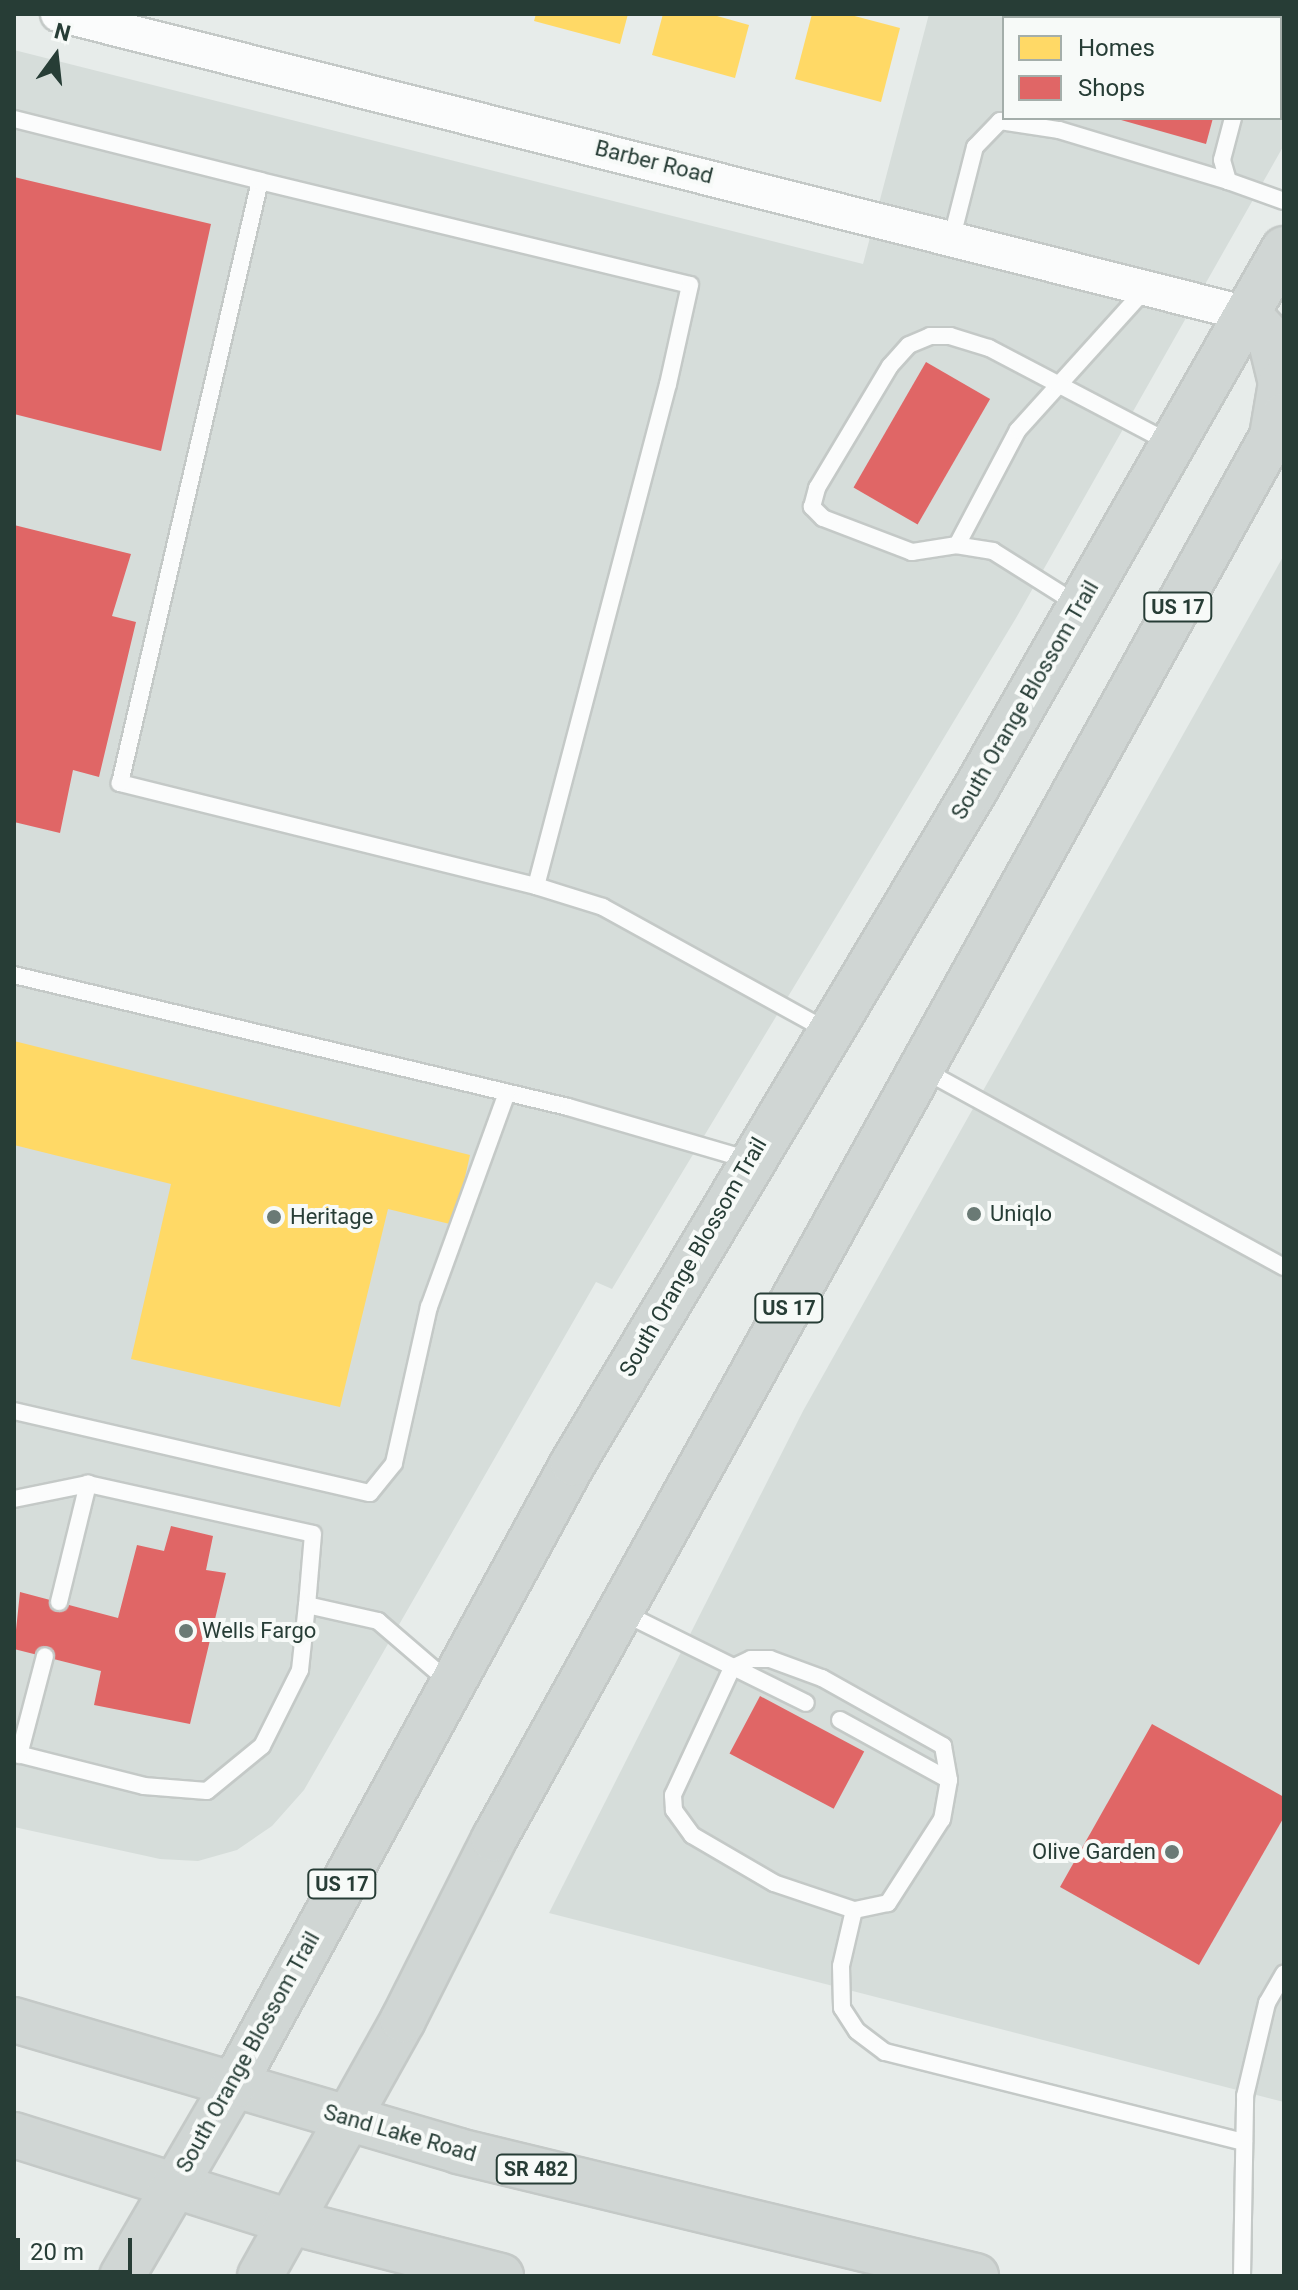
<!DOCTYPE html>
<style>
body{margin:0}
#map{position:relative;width:1298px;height:2290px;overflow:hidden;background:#e7ecea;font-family:Roboto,sans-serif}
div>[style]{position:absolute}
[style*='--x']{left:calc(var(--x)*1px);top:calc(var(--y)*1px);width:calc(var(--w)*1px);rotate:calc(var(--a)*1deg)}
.built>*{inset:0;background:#d6ddda}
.homes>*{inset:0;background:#ffd966}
.shops>*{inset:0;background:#e06666;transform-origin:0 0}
.roads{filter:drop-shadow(2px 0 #c4c9c7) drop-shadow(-2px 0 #c4c9c7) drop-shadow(0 2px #c4c9c7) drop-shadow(0 -2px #c4c9c7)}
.lane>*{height:16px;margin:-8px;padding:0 8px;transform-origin:8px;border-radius:8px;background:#fbfcfc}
.street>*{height:34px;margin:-17px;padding:0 17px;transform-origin:17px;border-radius:17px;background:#fbfcfc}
.primary>*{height:44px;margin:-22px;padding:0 22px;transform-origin:22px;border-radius:22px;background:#d0d6d4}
.dots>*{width:22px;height:22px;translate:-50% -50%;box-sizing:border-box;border:4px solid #f7faf8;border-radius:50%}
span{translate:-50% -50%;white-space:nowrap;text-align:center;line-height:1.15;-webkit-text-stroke:8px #f7faf8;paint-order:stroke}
.shield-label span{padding:2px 6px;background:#f7faf8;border:2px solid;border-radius:6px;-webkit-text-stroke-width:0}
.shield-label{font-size:20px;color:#273d36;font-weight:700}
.street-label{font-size:22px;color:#273d36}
.poi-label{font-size:22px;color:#273d36}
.left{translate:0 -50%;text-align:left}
.right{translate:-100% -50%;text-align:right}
.frame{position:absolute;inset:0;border:16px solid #273d36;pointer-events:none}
.legend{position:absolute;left:1002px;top:16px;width:280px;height:104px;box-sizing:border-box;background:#f7faf8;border:2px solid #a4aeaa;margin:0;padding:10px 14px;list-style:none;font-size:24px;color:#273d36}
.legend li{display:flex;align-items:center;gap:16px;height:40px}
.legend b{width:40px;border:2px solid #a4aeaa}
.north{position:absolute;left:16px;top:16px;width:80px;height:80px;-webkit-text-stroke:6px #f7faf8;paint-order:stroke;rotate:15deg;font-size:22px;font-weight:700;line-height:32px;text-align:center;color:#273d36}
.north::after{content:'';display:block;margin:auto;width:28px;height:36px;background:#273d36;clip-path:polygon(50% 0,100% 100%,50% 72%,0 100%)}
.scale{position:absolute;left:16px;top:2238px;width:116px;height:36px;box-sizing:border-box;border:4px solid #273d36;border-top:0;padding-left:10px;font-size:24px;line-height:28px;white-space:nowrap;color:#273d36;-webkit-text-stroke:6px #f7faf8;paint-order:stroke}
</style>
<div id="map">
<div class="built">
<div style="clip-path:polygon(evenodd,929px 14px,1284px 14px,1284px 145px,1016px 618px,612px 1289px,596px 1282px,304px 1790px,272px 1826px,237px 1850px,198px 1861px,160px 1859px,14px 1827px,14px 50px,863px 264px,929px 14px,1004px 18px,1280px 18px,1280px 118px,1004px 118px,1004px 18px)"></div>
<div style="clip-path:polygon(1284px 555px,1284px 2102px,549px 1913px,803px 1411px)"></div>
</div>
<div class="homes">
<div style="clip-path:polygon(536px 14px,628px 14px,620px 44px,534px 21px)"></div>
<div style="clip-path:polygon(663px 14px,710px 14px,749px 25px,735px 78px,652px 55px)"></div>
<div style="clip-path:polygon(812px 14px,847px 14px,900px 28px,881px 102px,795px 79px)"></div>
<div style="clip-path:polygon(14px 1041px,470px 1155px,454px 1225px,388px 1209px,340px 1407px,131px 1359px,171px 1184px,14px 1145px)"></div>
</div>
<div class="shops">
<div style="clip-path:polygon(1114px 118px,1213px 118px,1206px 144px)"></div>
<div style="clip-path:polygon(14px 177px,211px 224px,161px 451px,14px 414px)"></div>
<div style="left:926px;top:362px;width:74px;height:145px;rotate:30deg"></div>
<div style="clip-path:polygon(14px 525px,131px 554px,112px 616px,136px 622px,99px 777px,73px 770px,60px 833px,14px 822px)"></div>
<div style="clip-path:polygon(171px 1526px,213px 1536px,206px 1570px,226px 1573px,190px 1724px,94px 1705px,101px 1671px,14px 1649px,20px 1592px,118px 1618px,137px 1545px,164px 1551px)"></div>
<div style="left:760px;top:1696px;width:118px;height:65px;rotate:28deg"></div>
<div style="clip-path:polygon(1152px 1724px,1284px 1797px,1284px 1817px,1199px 1965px,1060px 1887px)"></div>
</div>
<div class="roads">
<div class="lane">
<div style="--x:1280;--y:89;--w:4;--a:27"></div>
<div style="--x:1233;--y:118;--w:43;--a:104.7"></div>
<div style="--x:1222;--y:160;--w:22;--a:74"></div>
<div style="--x:1228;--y:181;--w:59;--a:19.7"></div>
<div style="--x:14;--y:119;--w:254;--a:14.1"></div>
<div style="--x:952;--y:237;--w:93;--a:-75.7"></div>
<div style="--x:975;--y:147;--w:36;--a:-46"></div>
<div style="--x:1000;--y:121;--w:60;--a:8.7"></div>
<div style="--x:1059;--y:130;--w:177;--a:16.8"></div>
<div style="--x:957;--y:545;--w:130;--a:-62.1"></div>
<div style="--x:1018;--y:430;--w:193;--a:-47.9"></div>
<div style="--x:1077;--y:604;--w:99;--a:-147.8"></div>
<div style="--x:993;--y:551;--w:36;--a:-171"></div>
<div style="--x:957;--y:545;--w:46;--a:171.2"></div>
<div style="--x:912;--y:552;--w:95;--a:-159.1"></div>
<div style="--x:823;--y:518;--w:16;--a:-135"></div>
<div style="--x:812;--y:507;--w:20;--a:-75"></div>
<div style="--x:817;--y:488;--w:142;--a:-59.1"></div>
<div style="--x:890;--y:366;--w:28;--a:-48"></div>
<div style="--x:909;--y:345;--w:23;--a:-23"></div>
<div style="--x:930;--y:336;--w:20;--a:0"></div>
<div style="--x:950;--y:336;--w:41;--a:17.1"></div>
<div style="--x:989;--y:348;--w:207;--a:27.7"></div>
<div style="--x:536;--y:886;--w:429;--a:-166.1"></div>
<div style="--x:120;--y:783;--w:618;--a:-76.91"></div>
<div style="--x:260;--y:181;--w:442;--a:13.6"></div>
<div style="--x:690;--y:285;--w:101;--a:102.5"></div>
<div style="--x:668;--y:384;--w:519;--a:104.73"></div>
<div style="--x:536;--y:886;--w:70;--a:17.4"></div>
<div style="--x:603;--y:907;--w:257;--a:28.9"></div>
<div style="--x:14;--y:975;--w:570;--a:13.4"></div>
<div style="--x:568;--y:1107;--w:189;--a:16.3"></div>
<div style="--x:924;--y:1070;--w:410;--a:28.7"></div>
<div style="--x:14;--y:1411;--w:365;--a:13"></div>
<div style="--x:370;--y:1493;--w:38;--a:-51"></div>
<div style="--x:394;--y:1463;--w:160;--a:-77.4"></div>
<div style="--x:429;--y:1307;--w:228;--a:-70"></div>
<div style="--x:14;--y:1499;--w:76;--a:-11.5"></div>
<div style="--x:88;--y:1484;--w:230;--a:12.5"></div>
<div style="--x:313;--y:1534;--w:71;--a:94.8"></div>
<div style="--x:59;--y:1602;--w:122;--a:-76.2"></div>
<div style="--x:622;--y:1612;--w:205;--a:26.3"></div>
<div style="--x:751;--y:1659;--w:19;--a:0"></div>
<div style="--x:770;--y:1659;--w:55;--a:20.1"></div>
<div style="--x:822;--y:1678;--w:139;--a:29.3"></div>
<div style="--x:943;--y:1746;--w:35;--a:80"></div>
<div style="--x:949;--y:1780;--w:40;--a:100"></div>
<div style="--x:942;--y:1819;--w:100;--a:122.7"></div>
<div style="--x:888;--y:1903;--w:35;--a:168"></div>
<div style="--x:854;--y:1910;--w:84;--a:-161.4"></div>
<div style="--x:774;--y:1883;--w:95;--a:-149.7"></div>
<div style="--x:692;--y:1835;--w:31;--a:-126"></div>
<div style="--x:674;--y:1810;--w:15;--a:-94"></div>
<div style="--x:673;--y:1795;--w:140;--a:-65.1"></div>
<div style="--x:732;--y:1668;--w:21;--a:-25"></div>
<div style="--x:840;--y:1720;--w:124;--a:28.8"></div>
<div style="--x:14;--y:1753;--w:134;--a:14.2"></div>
<div style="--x:144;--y:1786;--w:63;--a:4.5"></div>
<div style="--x:207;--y:1791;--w:71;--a:-39.3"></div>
<div style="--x:262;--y:1746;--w:85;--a:-63.4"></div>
<div style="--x:300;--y:1670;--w:65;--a:-83.9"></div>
<div style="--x:307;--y:1605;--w:73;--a:12.7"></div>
<div style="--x:378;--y:1621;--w:94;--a:40.7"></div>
<div style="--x:19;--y:1755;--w:102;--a:-75.3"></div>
<div style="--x:854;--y:1910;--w:57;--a:103.1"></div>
<div style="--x:841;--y:1966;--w:42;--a:88.6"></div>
<div style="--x:842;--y:2008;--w:27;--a:57"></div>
<div style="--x:857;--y:2031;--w:35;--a:37"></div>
<div style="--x:885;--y:2052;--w:370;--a:14.1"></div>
<div style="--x:1242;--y:2276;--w:180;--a:-89"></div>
<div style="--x:1245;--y:2096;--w:96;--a:-76.7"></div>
<div style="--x:1267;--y:2003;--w:34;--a:-60"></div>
</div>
<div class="street">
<div style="--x:58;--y:14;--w:1227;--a:14.15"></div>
</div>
<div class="primary">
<div style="--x:1248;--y:314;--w:33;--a:47"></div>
<div style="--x:1270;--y:338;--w:46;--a:76.3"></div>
<div style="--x:1281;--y:383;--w:54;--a:99.6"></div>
<div style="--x:14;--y:2020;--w:463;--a:16.4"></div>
<div style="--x:458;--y:2151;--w:533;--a:13.57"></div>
<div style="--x:14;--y:2135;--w:286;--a:17.5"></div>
<div style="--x:287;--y:2221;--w:221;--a:14.4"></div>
<div style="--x:122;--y:2276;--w:220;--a:-59.7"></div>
<div style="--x:233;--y:2086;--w:710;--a:-61.38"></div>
<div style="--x:573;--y:1463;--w:784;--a:-59.15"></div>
<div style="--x:975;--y:790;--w:623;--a:-60.27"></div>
<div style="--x:260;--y:2276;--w:293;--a:-60.8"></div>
<div style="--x:403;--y:2020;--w:203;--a:-63.3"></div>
<div style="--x:494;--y:1839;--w:1628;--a:-60.98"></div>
</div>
</div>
<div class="dots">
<div style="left:974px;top:1214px;background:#6a7a75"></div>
<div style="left:274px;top:1217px;background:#6a7a75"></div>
<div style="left:186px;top:1631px;background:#6a7a75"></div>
<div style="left:1172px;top:1852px;background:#6a7a75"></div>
</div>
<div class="shield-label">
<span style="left:1178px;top:607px">US 17</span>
<span style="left:789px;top:1308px">US 17</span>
<span style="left:342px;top:1884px">US 17</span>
<span style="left:536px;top:2169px">SR 482</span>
</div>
<div class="street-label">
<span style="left:654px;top:162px;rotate:14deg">Barber Road</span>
<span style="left:1025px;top:700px;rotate:-60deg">South Orange Blossom Trail</span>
<span style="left:693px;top:1257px;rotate:-60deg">South Orange Blossom Trail</span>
<span style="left:248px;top:2052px;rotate:-61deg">South Orange Blossom Trail</span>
<span style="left:400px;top:2133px;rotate:16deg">Sand Lake Road</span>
</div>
<div class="poi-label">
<span class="left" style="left:990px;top:1214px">Uniqlo</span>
<span class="left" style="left:290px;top:1217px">Heritage</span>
<span class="left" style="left:202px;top:1631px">Wells Fargo</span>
<span class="right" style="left:1156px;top:1852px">Olive Garden</span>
</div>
<div class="frame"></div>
<ul class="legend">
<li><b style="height:22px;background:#ffd966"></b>Homes</li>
<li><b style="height:22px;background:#e06666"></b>Shops</li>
</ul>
<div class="north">N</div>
<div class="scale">20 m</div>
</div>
